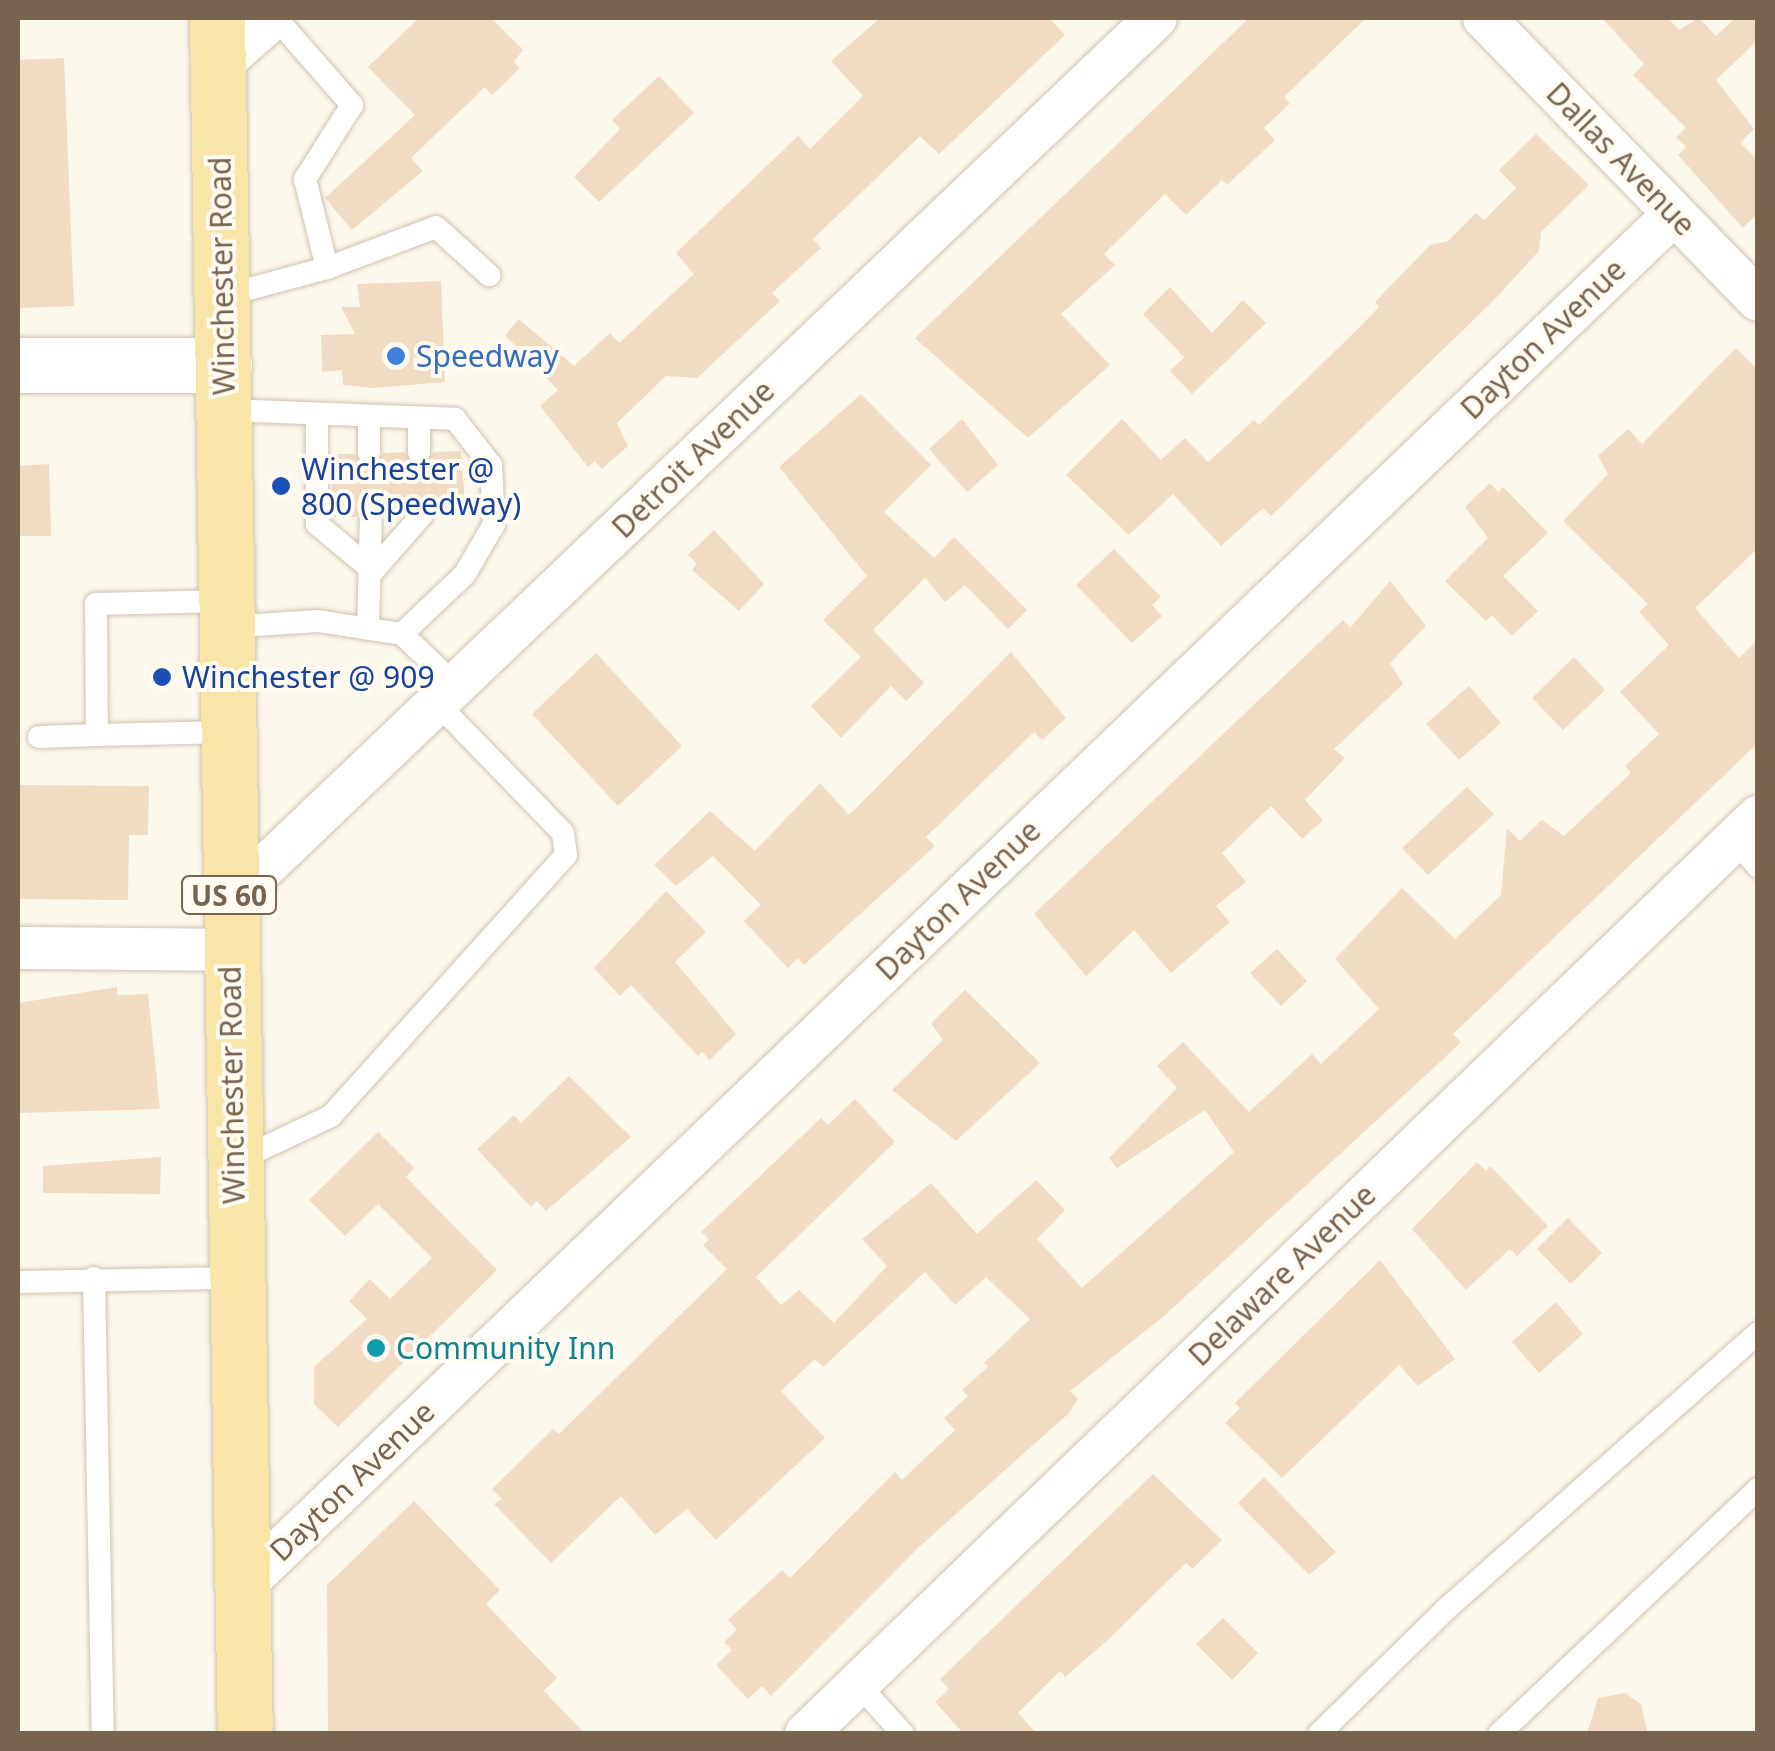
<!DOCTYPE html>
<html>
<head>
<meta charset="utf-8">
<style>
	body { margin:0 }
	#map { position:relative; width:1775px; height:1751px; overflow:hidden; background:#fcf8eb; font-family:"Noto Sans",sans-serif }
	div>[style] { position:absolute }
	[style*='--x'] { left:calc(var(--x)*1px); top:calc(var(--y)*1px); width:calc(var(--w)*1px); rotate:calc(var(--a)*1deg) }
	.building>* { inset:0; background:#f1dcc3 }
	.roads { filter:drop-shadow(0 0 2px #cfc2b0) drop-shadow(0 0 2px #cfc2b0) }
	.lane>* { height:22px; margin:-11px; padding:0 11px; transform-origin:11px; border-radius:11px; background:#fff }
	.street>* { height:42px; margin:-21px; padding:0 21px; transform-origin:21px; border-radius:21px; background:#fff }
	.secondary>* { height:55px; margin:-27.5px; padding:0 27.5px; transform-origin:27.5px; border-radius:27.5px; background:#fff }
	.primary>* { height:55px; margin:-27.5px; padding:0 27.5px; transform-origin:27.5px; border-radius:27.5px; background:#f8e5a7 }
	.dots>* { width:28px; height:28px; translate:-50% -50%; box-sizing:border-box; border:5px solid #fffbf2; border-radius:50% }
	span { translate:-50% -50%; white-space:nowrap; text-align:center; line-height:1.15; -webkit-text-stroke:8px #fffbf2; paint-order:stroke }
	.shield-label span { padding:2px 8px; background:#fffbf2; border:2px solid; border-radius:8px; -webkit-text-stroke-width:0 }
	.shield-label { font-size:28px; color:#78634e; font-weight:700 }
	.street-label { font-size:30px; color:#78634e }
	.shop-label { font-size:30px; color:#366cbe }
	.left { translate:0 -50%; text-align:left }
	.transit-label { font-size:30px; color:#164399 }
	.culture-label { font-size:30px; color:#0d838f }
	.frame { position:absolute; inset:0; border:20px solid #78634e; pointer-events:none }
</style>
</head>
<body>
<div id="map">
	<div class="building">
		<i style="clip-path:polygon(419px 18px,491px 18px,523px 50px,514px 62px,520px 68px,492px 95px,485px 87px,411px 158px,423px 171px,352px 230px,325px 198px,415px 115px,368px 67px)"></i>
		<i style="clip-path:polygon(880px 18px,1049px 18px,1065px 35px,939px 154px,920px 136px,813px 239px,821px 248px,772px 293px,780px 301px,697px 378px,666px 376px,617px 423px,628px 446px,602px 469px,595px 461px,588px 467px,540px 406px,558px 390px,505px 335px,519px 319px,574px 366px,610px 333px,619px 343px,694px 274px,676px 253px,798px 136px,810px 149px,863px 96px,831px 61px)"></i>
		<i style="clip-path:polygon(1249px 18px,1366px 18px,1284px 97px,1290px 103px,1264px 128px,1275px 140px,1227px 185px,1222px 180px,1186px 215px,1165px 194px,1104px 254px,1115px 265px,1061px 314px,1110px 365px,1028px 438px,915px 338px)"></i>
		<i style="clip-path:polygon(1602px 18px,1668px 18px,1679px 30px,1699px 18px,1716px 36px,1735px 18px,1758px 18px,1758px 40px,1716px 80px,1754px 129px,1740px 143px,1758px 160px,1758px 213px,1743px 228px,1678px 155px,1686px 147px,1676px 137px,1686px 128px,1633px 75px,1644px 64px)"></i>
		<i style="clip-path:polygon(64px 58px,74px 306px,18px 308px,18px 60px)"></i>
		<i style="clip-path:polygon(659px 76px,694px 113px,599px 202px,574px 177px,620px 129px,612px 120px)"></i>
		<i style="clip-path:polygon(1536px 134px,1589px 185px,1541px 232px,1539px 251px,1494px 300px,1271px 516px,1263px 508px,1221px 546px,1173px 494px,1129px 535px,1066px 475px,1122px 419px,1161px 460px,1185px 438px,1208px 462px,1254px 420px,1259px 425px,1363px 324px,1379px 307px,1375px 302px,1430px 245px,1448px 241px,1476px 213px,1484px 220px,1516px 188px,1499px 170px)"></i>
		<i style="clip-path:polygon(441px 281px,445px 382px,374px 388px,343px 385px,342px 370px,322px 372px,321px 335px,355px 334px,341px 307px,360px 307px,357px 284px)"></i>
		<i style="clip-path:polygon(1170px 287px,1212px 333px,1243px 300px,1266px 323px,1192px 394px,1170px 371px,1184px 357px,1143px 314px)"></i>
		<i style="clip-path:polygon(1736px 348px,1758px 370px,1758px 548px,1695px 608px,1739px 658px,1758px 640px,1758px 743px,1453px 1034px,1461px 1042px,1440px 1062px,1164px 1316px,1070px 1391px,1078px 1399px,1069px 1413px,919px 1547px,771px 1696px,762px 1686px,748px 1699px,716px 1665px,732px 1650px,724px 1642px,737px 1630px,728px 1620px,782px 1570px,790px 1578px,895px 1472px,902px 1480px,955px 1430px,944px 1418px,968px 1396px,962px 1390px,988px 1367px,984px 1363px,1030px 1319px,986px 1277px,955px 1305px,925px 1272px,823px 1367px,815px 1359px,781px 1391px,825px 1438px,716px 1540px,687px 1509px,655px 1535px,621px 1496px,551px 1563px,494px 1504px,502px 1499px,492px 1489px,553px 1429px,559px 1434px,727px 1269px,703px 1245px,709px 1239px,701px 1232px,821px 1118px,828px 1125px,855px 1099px,895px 1142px,756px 1277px,781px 1305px,799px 1290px,834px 1323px,887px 1266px,862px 1239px,931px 1183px,977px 1234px,1036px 1180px,1065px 1210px,1037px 1239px,1082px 1288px,1234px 1152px,1205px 1110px,1117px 1168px,1109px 1158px,1177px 1088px,1157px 1066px,1183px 1042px,1249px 1112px,1312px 1054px,1321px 1064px,1379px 1009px,1335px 959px,1402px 888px,1455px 939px,1501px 895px,1507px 828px,1520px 841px,1542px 820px,1564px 836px,1631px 773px,1625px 766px,1659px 734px,1620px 692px,1669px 645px,1639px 612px,1648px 604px,1563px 521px,1608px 474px,1598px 456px,1628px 429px,1642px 444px)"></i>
		<i style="clip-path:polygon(861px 394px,931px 465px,884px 512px,934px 558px,954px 537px,1027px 610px,1008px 629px,965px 585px,945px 602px,925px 578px,873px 630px,924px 683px,906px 701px,891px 686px,841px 738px,811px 706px,861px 657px,823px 620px,867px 576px,779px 467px)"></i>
		<i style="clip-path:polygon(962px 419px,998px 465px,967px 492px,929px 449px)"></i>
		<i style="clip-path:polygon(461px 451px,466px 514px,437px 515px,424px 500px,402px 515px,386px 516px,370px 501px,356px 517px,332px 517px,332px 454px,354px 454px,370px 468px,384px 453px,404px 452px,420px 467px,434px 452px)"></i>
		<i style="clip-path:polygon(49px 464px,51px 536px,18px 536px,18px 466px)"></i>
		<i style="clip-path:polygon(1490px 483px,1498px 492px,1503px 487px,1548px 533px,1503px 576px,1538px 611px,1512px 636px,1492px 615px,1486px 621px,1445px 581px,1488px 538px,1465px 507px)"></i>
		<i style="clip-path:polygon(714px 530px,764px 584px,739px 611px,692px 570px,697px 564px,688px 555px)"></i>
		<i style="clip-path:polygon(1114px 549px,1161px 597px,1152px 605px,1162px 616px,1132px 643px,1076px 585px)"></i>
		<i style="clip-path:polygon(1390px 581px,1426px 626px,1390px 663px,1403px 684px,1334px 749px,1345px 758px,1305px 800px,1323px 820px,1302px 839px,1271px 806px,1222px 853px,1246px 882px,1216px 906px,1230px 922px,1171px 973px,1134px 930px,1086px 976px,1034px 914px,1343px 620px,1350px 628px)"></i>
		<i style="clip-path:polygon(1011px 652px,1066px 718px,1042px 740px,1034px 732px,926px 837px,935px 846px,804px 965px,798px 958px,788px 968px,744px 921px,761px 905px,713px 856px,676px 886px,654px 865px,710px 811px,755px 851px,820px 783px,849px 815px)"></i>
		<i style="clip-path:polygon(596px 653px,682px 746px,618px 806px,532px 714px)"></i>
		<i style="clip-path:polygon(1574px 657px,1605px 690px,1563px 730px,1532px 698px)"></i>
		<i style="clip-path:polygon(1469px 686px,1501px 723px,1459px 760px,1426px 724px)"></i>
		<i style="clip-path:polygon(18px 785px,149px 786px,148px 835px,129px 835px,128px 900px,18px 899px)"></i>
		<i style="clip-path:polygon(1467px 787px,1494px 814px,1428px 875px,1402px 848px)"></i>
		<i style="clip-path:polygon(666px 891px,706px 932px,675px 962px,736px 1034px,710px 1060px,702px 1052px,698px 1056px,631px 985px,620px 996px,594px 968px)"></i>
		<i style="clip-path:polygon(1277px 949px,1307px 981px,1281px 1006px,1250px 973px)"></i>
		<i style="clip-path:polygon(117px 987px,117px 995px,148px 994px,160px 1109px,18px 1113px,18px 1003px)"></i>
		<i style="clip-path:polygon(965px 990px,1040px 1063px,956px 1141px,892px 1090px,943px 1040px,931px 1023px)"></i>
		<i style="clip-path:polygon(569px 1076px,631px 1137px,546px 1211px,537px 1201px,531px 1207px,477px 1149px,514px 1115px,521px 1123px)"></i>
		<i style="clip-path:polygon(378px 1132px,414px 1168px,406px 1177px,497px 1270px,338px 1427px,314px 1404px,314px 1367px,367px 1319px,349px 1301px,370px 1279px,390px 1299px,432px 1258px,378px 1204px,345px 1236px,309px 1200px)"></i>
		<i style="clip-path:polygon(161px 1157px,160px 1194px,43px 1193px,43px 1166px)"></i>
		<i style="clip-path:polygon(1477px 1162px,1486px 1171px,1490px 1166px,1548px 1226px,1517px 1256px,1510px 1249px,1466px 1290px,1412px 1229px)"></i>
		<i style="clip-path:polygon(1568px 1218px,1602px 1253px,1571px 1284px,1537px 1249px)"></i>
		<i style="clip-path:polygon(1380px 1260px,1455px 1359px,1418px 1386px,1399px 1365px,1282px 1478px,1225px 1423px,1240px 1408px,1235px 1403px)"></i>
		<i style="clip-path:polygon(1556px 1302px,1583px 1334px,1539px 1373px,1512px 1342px)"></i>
		<i style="clip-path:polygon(1153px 1474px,1222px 1540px,1192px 1569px,1186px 1563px,1110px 1638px,1065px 1677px,1060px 1671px,1018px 1713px,1037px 1734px,964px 1734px,935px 1702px,949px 1689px,940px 1679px)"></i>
		<i style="clip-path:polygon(1264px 1477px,1336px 1552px,1309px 1575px,1238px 1503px)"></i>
		<i style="clip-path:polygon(414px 1501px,500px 1590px,486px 1604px,557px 1678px,544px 1691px,585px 1734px,328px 1734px,327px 1585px)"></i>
		<i style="clip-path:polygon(1223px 1618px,1258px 1653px,1232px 1680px,1196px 1644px)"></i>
		<i style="clip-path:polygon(1625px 1693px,1641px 1704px,1648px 1734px,1587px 1734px,1598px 1698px)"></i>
	</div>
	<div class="roads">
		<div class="lane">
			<i style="--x:276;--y:18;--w:116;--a:48.9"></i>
			<i style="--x:352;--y:105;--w:88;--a:122.4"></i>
			<i style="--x:305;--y:179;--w:92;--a:76.1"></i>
			<i style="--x:223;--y:296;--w:108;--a:-15.1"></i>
			<i style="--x:327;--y:268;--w:116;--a:-20.6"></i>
			<i style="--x:436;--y:227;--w:72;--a:42.2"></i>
			<i style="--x:224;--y:410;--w:231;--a:2.2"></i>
			<i style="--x:455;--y:419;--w:58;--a:52"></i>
			<i style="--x:491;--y:465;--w:59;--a:87.1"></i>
			<i style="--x:494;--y:524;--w:58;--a:120.1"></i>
			<i style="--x:465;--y:574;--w:87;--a:136.4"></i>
			<i style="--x:317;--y:416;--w:108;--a:90"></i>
			<i style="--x:317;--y:524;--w:73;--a:40"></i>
			<i style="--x:373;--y:571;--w:74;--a:-48.8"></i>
			<i style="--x:419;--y:418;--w:34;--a:90"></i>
			<i style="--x:369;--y:419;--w:34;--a:90"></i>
			<i style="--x:225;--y:601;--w:129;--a:178.7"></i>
			<i style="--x:96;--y:604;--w:131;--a:89.6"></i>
			<i style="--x:97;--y:735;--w:129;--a:-1.3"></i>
			<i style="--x:226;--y:627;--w:92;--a:-3.7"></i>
			<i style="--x:318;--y:621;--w:85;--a:8.8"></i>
			<i style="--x:402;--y:634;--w:74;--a:43.9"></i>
			<i style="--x:368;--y:629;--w:113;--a:-88.5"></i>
			<i style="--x:39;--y:737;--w:58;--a:-2"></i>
			<i style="--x:1734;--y:839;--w:37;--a:49"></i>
			<i style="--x:236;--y:1161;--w:105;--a:-25.3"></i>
			<i style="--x:331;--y:1116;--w:351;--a:-48"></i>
			<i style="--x:566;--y:855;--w:22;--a:-98"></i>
			<i style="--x:563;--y:833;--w:181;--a:-134.1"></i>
			<i style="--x:94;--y:1278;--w:456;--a:88.9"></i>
			<i style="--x:18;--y:1282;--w:217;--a:-1.1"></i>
			<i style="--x:858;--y:1684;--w:67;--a:48"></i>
			<i style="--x:1319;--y:1734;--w:177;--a:-44.5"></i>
			<i style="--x:1445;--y:1610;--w:418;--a:-41.5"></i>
			<i style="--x:1499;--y:1734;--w:357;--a:-43.4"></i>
		</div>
		<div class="street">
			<i style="--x:1484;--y:18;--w:393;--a:45.8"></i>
			<i style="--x:229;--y:901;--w:1280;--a:-43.61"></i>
			<i style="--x:18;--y:948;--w:211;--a:0.5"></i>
			<i style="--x:243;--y:1586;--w:1982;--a:-43.79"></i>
			<i style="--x:806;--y:1734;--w:1322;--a:-43.93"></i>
		</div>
		<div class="secondary">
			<i style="--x:218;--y:57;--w:59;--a:-41.6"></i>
			<i style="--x:18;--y:365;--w:206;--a:0"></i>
		</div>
		<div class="primary">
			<i style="--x:217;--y:18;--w:1716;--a:89.07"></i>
		</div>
	</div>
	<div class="dots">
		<i style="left:396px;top:356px;background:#3f7fe0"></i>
		<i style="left:281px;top:486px;background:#1a4fb4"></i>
		<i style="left:162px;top:677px;background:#1a4fb4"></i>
		<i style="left:376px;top:1348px;background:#0f9aa8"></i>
	</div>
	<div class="shield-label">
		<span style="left:229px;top:895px">US 60</span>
	</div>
	<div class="street-label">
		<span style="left:1621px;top:159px;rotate:46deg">Dallas Avenue</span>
		<span style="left:222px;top:276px;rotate:-91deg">Winchester Road</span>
		<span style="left:1543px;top:339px;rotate:-44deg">Dayton Avenue</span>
		<span style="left:693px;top:459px;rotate:-44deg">Detroit Avenue</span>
		<span style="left:958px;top:900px;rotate:-44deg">Dayton Avenue</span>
		<span style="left:232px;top:1085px;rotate:-91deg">Winchester Road</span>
		<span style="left:1282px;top:1275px;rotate:-44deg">Delaware Avenue</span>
		<span style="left:352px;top:1481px;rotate:-44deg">Dayton Avenue</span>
	</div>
	<div class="shop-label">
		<span class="left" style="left:416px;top:356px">Speedway</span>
	</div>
	<div class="transit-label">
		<span class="left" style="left:301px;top:486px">Winchester @<br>800 (Speedway)</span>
		<span class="left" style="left:182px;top:677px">Winchester @ 909</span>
	</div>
	<div class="culture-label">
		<span class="left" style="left:396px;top:1348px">Community Inn</span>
	</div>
	<div class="frame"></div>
</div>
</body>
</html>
